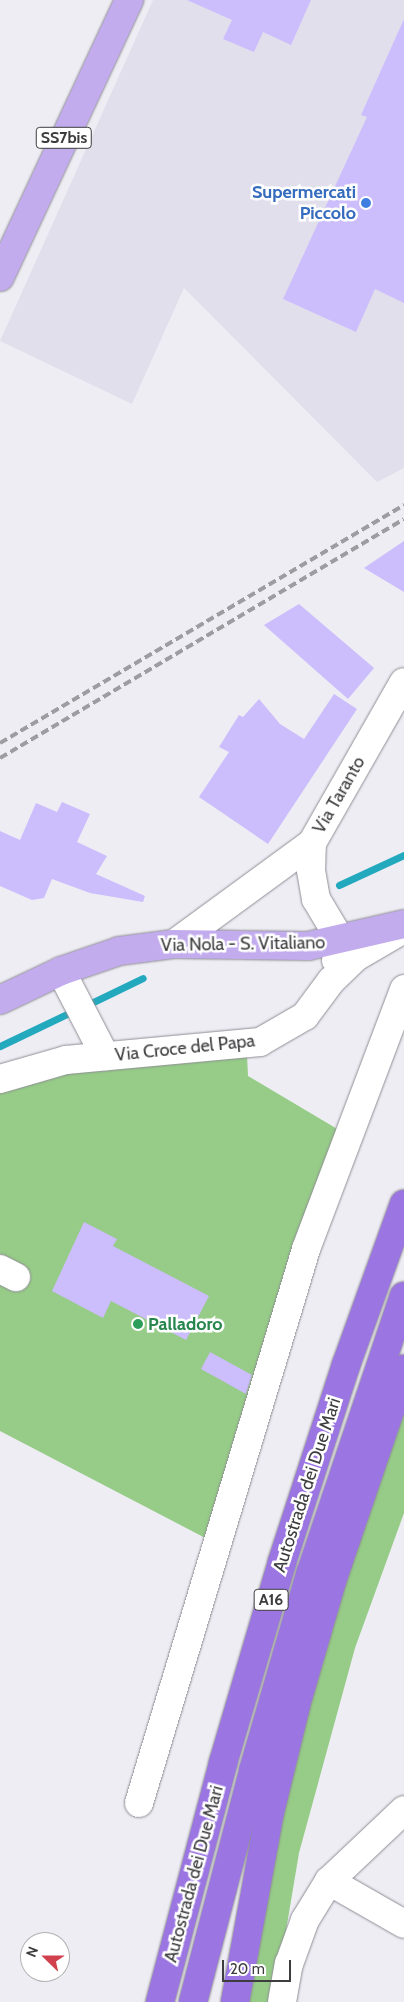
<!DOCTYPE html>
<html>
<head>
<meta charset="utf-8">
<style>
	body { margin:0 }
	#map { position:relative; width:404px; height:2002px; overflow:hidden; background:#eeedf4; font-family:Cabin,sans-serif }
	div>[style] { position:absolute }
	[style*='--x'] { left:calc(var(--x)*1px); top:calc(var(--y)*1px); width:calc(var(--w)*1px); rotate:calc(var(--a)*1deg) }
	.built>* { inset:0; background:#e2dfed }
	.green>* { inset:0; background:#96cc87 }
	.stream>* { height:7px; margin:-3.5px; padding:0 3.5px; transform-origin:3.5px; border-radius:3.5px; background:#23a9be }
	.building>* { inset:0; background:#ccbdfc }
	.roads { filter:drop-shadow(0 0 1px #8f8e95) drop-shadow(0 0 1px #8f8e95) }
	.minor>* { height:28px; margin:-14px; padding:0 14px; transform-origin:14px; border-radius:14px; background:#fff }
	.major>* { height:28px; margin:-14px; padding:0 14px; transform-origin:14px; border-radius:14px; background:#c3acee }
	.highway>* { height:28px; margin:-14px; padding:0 14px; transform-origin:14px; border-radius:14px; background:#9b75e2 }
	.rail>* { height:4px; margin-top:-2px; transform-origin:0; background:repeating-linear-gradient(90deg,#9d9ca1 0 8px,transparent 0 12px) }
	.dots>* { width:14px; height:14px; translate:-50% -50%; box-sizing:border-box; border:2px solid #fff; border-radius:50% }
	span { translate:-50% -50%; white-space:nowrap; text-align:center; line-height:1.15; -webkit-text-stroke:5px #fff; paint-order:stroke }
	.shield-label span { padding:1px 4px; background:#fff; border:1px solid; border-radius:4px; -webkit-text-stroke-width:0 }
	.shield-label { font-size:16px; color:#3d3d3f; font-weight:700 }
	.shop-label { font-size:18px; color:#366cbe; font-weight:700 }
	.right { translate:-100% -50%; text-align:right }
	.street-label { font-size:18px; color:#3d3d3f }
	.leisure-label { font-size:18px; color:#27864d; font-weight:700 }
	.left { translate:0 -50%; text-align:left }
	.north { position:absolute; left:20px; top:1932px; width:50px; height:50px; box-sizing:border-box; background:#fff; border:1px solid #b1b1b2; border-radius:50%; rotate:292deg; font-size:14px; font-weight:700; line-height:20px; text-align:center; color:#3d3d3f }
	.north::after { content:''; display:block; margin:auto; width:18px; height:22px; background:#d1414d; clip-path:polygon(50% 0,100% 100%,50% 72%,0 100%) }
	.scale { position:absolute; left:222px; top:1960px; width:69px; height:22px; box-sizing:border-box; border:2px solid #3d3d3f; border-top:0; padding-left:6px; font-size:15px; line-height:18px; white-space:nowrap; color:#3d3d3f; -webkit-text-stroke:4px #fff; paint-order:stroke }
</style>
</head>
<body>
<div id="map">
	<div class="built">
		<i style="clip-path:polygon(153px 0,404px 0,404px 468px,377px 482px,184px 288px,132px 404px,0 341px)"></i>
	</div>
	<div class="green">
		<i style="clip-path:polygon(247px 1055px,248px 1076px,344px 1133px,213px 1542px,0 1431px,0 1089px,89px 1068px)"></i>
		<i style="clip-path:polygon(404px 1408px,404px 1513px,355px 1648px,299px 1853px,274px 2002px,247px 2002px,276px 1836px,301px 1729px,349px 1570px)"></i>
	</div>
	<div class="stream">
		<i style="--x:339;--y:885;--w:72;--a:-24.8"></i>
		<i style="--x:85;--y:1006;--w:64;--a:-25.8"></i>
		<i style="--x:0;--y:1046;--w:83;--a:-25.6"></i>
	</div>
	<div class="building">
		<i style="clip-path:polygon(187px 0,311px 0,291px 45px,263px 32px,254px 52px,223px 39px,232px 20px)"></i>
		<i style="clip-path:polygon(404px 19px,404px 303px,375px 289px,356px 332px,283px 299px,367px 117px,361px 115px)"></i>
		<i style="clip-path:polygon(404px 541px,404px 592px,364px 568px)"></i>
		<i style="clip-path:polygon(299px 604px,374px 668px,348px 699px,264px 625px)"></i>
		<i style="clip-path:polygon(334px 694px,357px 709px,268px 844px,199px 797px,229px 752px,219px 747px,239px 715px,243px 717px,259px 699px,280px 724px,304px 739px)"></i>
		<i style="clip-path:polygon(62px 802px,90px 814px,77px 842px,107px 856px,96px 874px,145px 896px,143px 902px,90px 893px,52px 879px,44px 898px,32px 900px,0 886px,0 831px,20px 840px,36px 803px,57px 812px)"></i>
		<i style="clip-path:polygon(84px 1222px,117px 1239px,113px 1246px,209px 1296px,186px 1340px,111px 1301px,103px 1318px,52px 1291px)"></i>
		<i style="clip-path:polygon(210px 1352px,252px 1375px,246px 1394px,201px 1369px)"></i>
	</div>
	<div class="roads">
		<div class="minor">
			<i style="--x:174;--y:944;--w:171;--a:-36.2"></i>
			<i style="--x:336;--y:960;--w:20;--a:-75"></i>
			<i style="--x:341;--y:941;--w:49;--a:-120.8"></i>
			<i style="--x:316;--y:899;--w:29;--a:-100"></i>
			<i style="--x:311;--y:870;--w:27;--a:-88"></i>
			<i style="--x:312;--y:843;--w:185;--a:-60.3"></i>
			<i style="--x:61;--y:971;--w:96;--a:62.6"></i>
			<i style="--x:0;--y:1079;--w:69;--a:-16.1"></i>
			<i style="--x:66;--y:1060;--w:195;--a:-5.3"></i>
			<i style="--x:260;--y:1042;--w:52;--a:-30"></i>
			<i style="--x:305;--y:1016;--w:44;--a:-53.4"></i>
			<i style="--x:331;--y:981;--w:35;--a:-44"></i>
			<i style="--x:356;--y:957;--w:56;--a:-30.3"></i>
			<i style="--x:0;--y:1269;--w:18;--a:27"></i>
			<i style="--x:139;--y:1803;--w:579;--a:-73.22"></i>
			<i style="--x:306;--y:1249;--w:278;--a:-69.3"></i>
			<i style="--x:329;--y:1881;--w:86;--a:29.8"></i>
			<i style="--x:282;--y:2002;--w:39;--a:-80"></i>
			<i style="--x:289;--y:1964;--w:47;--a:-70"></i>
			<i style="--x:305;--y:1920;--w:46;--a:-58.4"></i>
			<i style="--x:329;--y:1881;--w:103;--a:-43.4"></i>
		</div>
		<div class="major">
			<i style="--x:0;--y:277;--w:306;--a:-65"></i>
			<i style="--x:0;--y:1000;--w:68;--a:-25.4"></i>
			<i style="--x:61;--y:971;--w:61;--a:-19"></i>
			<i style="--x:119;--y:951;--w:55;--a:-7.3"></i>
			<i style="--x:174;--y:944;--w:134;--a:0.9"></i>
			<i style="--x:308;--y:946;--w:98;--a:-12.9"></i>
		</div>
		<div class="highway">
			<i style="--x:160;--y:2002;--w:247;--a:-75.2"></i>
			<i style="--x:223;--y:1763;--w:209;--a:-73.6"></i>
			<i style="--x:282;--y:1562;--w:207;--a:-72"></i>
			<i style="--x:346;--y:1365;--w:171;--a:-70.2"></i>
			<i style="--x:193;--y:2002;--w:239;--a:-75.4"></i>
			<i style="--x:253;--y:1771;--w:207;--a:-73.8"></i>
			<i style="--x:311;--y:1572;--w:291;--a:-71.4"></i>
			<i style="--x:235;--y:2002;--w:193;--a:-79.6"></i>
			<i style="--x:270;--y:1812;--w:110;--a:-76.3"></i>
			<i style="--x:296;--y:1705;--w:129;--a:-73.8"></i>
			<i style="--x:332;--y:1581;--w:224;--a:-71.2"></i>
		</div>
	</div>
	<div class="rail">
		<i style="--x:0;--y:743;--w:469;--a:-30.5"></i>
		<i style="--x:0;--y:758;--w:469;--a:-30.6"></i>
	</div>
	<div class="dots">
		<i style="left:366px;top:203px;background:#3f7fe0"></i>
		<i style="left:138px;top:1324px;background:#2e9e5b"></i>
	</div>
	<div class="shield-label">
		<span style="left:64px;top:138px">SS7bis</span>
		<span style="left:271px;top:1600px">A16</span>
	</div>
	<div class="shop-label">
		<span class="right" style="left:356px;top:203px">Supermercati<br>Piccolo</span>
	</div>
	<div class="street-label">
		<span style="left:339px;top:795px;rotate:-60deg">Via Taranto</span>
		<span style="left:243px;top:944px;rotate:-1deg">Via Nola - S. Vitaliano</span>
		<span style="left:185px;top:1048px;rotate:-6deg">Via Croce del Papa</span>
		<span style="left:307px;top:1485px;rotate:-72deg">Autostrada dei Due Mari</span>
		<span style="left:194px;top:1874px;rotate:-75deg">Autostrada dei Due Mari</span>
	</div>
	<div class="leisure-label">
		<span class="left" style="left:148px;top:1324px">Palladoro</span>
	</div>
	<div class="north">N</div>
	<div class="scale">20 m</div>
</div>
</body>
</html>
